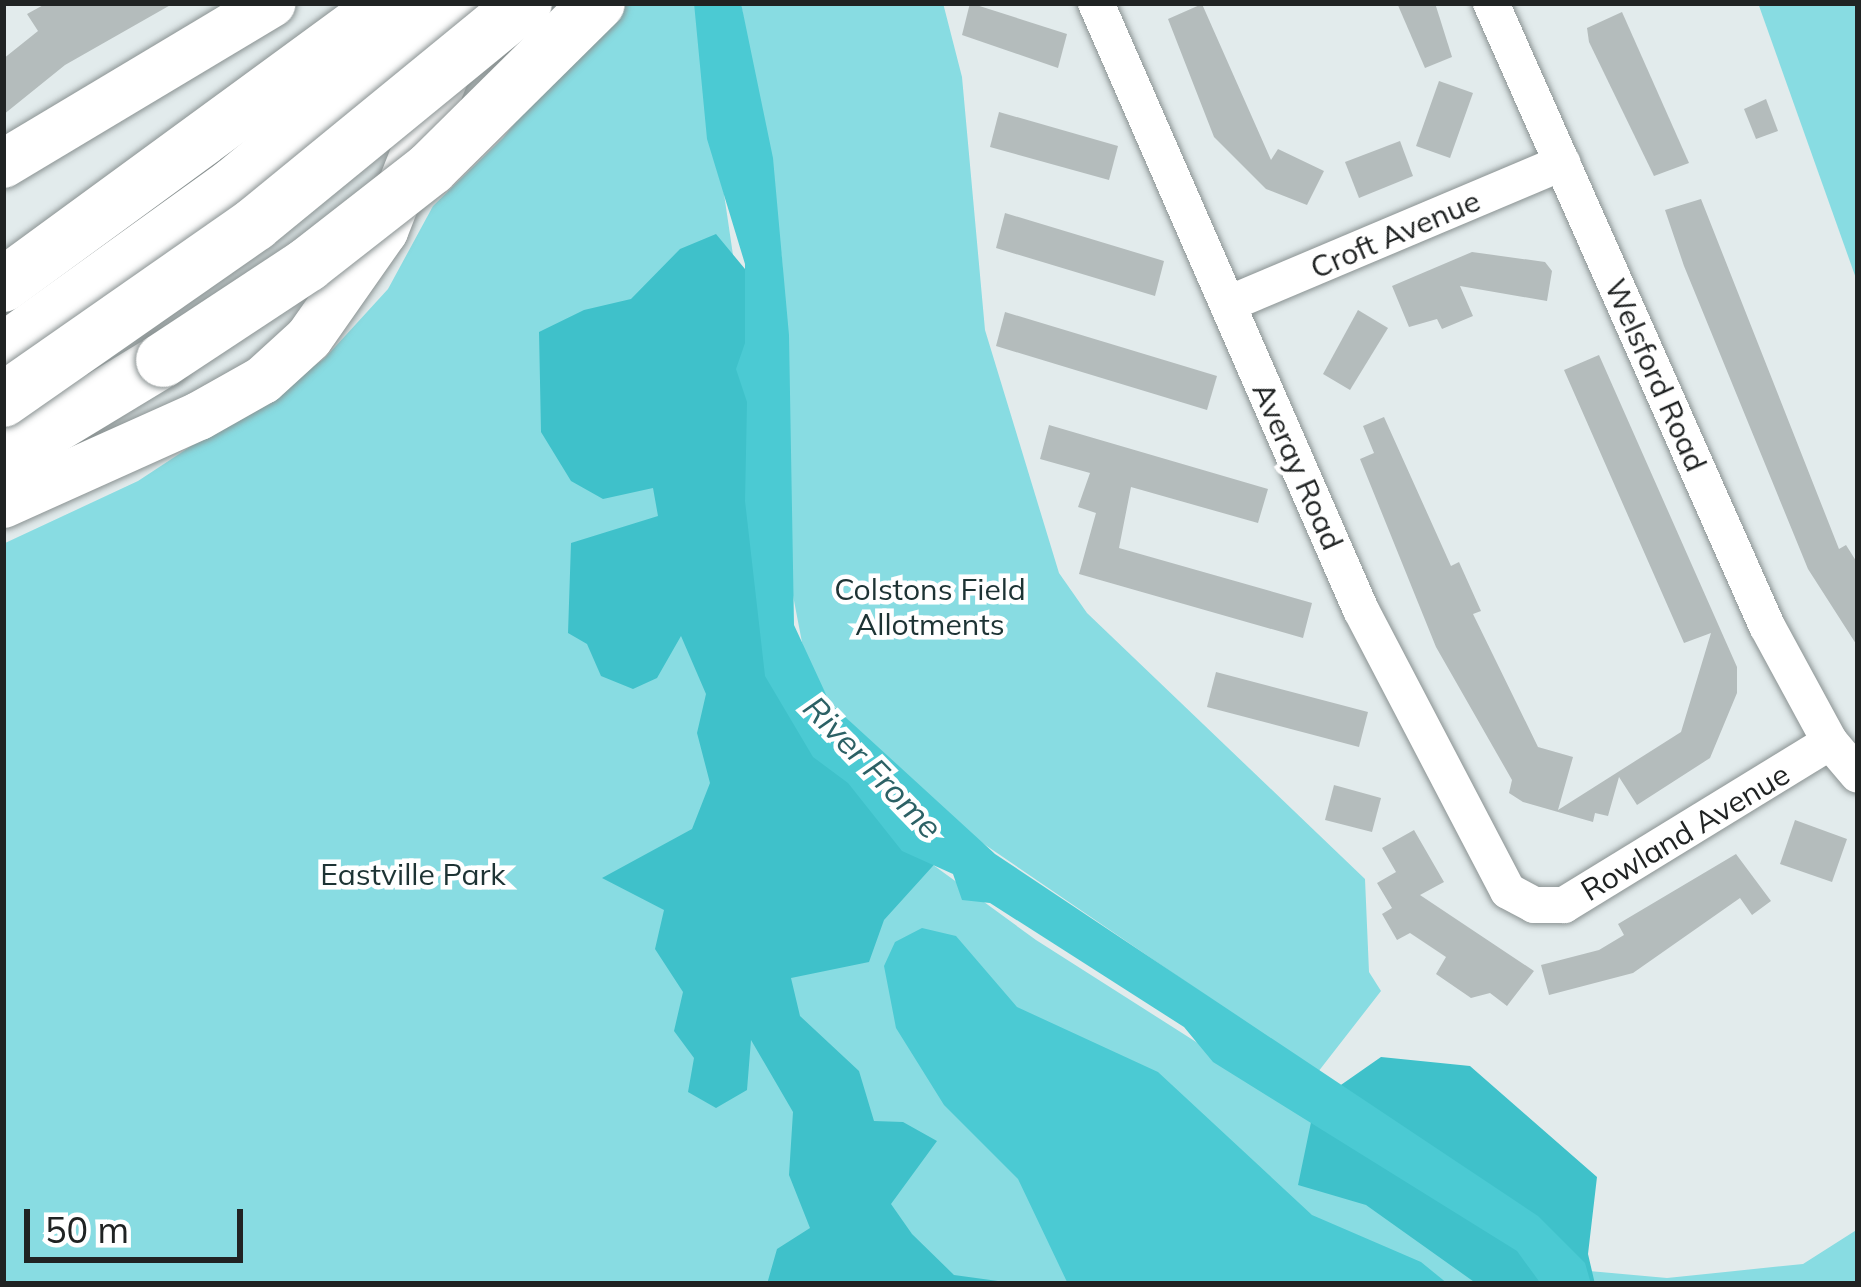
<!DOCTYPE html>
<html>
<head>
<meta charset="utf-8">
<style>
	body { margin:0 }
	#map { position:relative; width:1861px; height:1287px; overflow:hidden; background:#e2ebec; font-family:Mulish,sans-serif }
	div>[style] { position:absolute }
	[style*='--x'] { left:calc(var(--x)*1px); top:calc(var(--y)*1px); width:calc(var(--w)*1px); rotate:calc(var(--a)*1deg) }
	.green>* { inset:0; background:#88dce2 }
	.forest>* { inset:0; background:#3fc1ca }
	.water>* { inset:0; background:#4bcad3 }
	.building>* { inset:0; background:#b4bcbc }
	.roads { filter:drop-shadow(0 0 3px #8a9292) drop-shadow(0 0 3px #8a9292) }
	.minor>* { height:36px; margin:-18px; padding:0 18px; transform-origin:18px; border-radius:18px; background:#fff }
	.major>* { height:48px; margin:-24px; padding:0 24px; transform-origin:24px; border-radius:24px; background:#fff }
	.highway>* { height:54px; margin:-27px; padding:0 27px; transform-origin:27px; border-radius:27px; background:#fff }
	.bridges { filter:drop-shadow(0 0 3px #8a9292) drop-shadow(0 0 3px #8a9292) }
	.highway-bridge>* { height:54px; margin:-27px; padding:0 27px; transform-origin:27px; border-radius:27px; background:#fff }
	span { translate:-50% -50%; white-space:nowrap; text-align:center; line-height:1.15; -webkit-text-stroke:9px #fff; paint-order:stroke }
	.street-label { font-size:30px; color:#202323 }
	.park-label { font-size:30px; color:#1d3334 }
	.water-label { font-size:33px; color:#2c6165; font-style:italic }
	.frame { position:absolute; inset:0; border:6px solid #202323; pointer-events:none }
	.scale { position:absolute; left:24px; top:1209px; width:219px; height:54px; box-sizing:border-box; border:6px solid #202323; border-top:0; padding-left:15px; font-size:36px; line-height:42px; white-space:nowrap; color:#202323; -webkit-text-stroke:9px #fff; paint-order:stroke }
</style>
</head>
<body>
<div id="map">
	<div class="green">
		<i style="clip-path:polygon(613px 3px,696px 3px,738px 289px,758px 620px,914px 851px,1036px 940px,1383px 1161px,1535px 1284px,3px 1284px,3px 544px,138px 481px,324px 359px,388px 289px,433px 206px,503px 138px)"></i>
		<i style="clip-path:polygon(741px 3px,943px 3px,962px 77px,985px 330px,1059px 573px,1087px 613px,1365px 879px,1369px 972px,1381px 991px,1318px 1072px,953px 823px,831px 703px,805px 658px,791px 585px,782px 259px)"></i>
		<i style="clip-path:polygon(1758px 3px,1858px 3px,1858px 284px)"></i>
		<i style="clip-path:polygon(1858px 1229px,1858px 1284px,1576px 1284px,1578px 1270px,1667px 1278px,1803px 1264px)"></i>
	</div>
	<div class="forest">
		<i style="clip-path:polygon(716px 234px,745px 269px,774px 625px,941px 857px,884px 920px,869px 962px,791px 978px,800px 1016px,859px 1071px,874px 1121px,903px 1122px,937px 1141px,891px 1204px,912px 1234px,954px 1275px,1019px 1284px,767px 1284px,777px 1249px,810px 1228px,789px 1175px,793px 1112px,751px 1040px,747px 1090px,716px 1108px,688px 1092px,694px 1058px,674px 1031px,683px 992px,655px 949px,664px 910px,602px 878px,692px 829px,710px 783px,697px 733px,706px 694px,681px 636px,657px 678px,633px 689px,601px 676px,587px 644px,568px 633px,571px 543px,658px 516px,653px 488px,603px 499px,571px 481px,541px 432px,539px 332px,584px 310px,631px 299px,680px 249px)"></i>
		<i style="clip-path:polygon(1381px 1057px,1470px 1066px,1597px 1177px,1588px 1254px,1595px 1284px,1477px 1284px,1366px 1205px,1298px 1185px,1315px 1103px)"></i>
	</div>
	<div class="water">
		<i style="clip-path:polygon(694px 3px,741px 3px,773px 158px,789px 335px,794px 625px,830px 703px,995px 854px,1538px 1216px,1585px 1263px,1591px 1284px,1541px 1284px,1517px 1251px,1213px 1062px,1184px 1027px,990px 903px,962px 900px,953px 874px,902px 851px,848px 783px,813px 757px,765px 676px,745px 501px,747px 402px,736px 369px,745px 343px,745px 264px,707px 139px)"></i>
		<i style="clip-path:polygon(922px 928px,956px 936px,1017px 1007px,1158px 1072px,1312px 1215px,1421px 1262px,1448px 1284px,1068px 1284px,1018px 1179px,944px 1105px,896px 1028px,884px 966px,895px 942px)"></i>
	</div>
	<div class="building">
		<i style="clip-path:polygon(47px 3px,174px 3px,65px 65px,3px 115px,3px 59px,38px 31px,27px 14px)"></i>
		<i style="clip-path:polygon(970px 3px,1067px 34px,1058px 68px,962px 35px)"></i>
		<i style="clip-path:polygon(1397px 3px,1435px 3px,1452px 57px,1425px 68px)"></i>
		<i style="clip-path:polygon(1202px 4px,1271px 160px,1278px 149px,1324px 171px,1307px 205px,1266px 189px,1214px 137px,1168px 19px)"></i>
		<i style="clip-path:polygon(1622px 12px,1689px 163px,1654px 176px,1589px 42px,1587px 28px)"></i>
		<i style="clip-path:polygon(1439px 81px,1473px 93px,1450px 158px,1416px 146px)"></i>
		<i style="clip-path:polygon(1766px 99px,1778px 131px,1756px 139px,1744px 109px)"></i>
		<i style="clip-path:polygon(999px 112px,1118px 146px,1109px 180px,990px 147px)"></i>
		<i style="clip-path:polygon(1400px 141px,1413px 176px,1359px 198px,1345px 162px)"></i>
		<i style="clip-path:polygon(1701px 199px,1839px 549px,1846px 545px,1858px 564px,1858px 647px,1808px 569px,1684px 266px,1665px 210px)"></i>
		<i style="clip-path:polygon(1005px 213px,1164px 261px,1155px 296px,996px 248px)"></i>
		<i style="clip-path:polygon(1472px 252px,1545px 262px,1552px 271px,1547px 301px,1460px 286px,1473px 316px,1442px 329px,1437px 319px,1409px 327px,1392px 286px)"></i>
		<i style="clip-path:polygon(1358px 310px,1388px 328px,1350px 390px,1323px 374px)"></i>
		<i style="clip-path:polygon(1005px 312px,1217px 376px,1207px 410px,996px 346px)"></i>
		<i style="clip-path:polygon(1599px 355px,1737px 667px,1737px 693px,1710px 758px,1637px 805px,1619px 777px,1608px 816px,1595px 813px,1593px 822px,1523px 802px,1509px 793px,1512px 780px,1436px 647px,1360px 459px,1374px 453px,1363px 426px,1384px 417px,1451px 566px,1459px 562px,1481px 611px,1473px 614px,1538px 747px,1573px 757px,1558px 810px,1681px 732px,1711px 633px,1684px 643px,1564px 370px)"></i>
		<i style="clip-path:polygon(1049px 425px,1268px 489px,1258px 523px,1131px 487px,1119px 548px,1312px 603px,1303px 638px,1079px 574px,1096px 513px,1078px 507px,1090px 473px,1040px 459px)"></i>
		<i style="clip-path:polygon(1216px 672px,1368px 712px,1359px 747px,1207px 707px)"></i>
		<i style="clip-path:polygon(1334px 785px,1381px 798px,1372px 832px,1325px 820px)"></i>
		<i style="clip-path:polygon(1795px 820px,1847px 839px,1832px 882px,1780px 864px)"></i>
		<i style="clip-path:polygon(1414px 830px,1444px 882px,1420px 895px,1534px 971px,1507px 1006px,1490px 993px,1471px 998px,1436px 974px,1446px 957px,1410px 933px,1397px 940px,1382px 914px,1392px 908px,1377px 883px,1396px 872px,1382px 848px)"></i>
		<i style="clip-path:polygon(1736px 854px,1771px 901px,1752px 915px,1740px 898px,1633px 973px,1549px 995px,1541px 965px,1599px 950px,1624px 935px,1618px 924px)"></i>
	</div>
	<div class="roads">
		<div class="minor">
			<i style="--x:1096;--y:3;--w:662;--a:66.42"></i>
			<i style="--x:1361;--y:610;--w:317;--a:62.4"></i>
			<i style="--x:1508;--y:891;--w:30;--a:28"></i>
			<i style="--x:1534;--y:905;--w:30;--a:0"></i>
			<i style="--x:1564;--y:905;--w:312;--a:-31.5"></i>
			<i style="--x:1491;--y:3;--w:681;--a:66.11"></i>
			<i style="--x:1767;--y:626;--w:132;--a:61.5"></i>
			<i style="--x:1830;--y:742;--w:43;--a:49.7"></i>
			<i style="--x:1228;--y:304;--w:363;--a:-22.9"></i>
		</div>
		<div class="major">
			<i style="--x:3;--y:164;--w:313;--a:-30.9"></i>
			<i style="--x:3;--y:504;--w:215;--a:-24.2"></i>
			<i style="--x:199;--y:416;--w:73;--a:-29.4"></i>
			<i style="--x:263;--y:380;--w:62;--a:-42.4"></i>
			<i style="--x:309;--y:338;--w:131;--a:-55"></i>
			<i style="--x:384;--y:231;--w:192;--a:-68.6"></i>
		</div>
		<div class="highway">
			<i style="--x:3;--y:285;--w:477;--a:-36.2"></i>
			<i style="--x:3;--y:351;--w:282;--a:-35.8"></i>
			<i style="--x:232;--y:186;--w:288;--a:-39.4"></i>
			<i style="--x:3;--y:457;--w:187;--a:-31.2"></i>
		</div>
	</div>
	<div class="bridges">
		<div class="highway-bridge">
			<i style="--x:163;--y:360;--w:173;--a:-33.4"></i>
			<i style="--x:307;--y:265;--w:157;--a:-38"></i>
			<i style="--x:431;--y:168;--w:235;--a:-44.7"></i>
			<i style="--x:3;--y:400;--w:307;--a:-34.9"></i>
			<i style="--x:255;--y:224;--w:349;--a:-39.3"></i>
		</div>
	</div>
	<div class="street-label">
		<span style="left:1395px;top:234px;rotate:-23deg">Croft Avenue</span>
		<span style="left:1656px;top:375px;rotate:66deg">Welsford Road</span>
		<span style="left:1298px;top:466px;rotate:66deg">Averay Road</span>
		<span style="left:1685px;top:832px;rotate:-31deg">Rowland Avenue</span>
	</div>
	<div class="park-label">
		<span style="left:930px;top:606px">Colstons Field<br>Allotments</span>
		<span style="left:413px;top:874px">Eastville Park</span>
	</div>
	<div class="water-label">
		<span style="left:873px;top:767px;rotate:46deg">River Frome</span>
	</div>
	<div class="frame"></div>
	<div class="scale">50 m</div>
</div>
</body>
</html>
